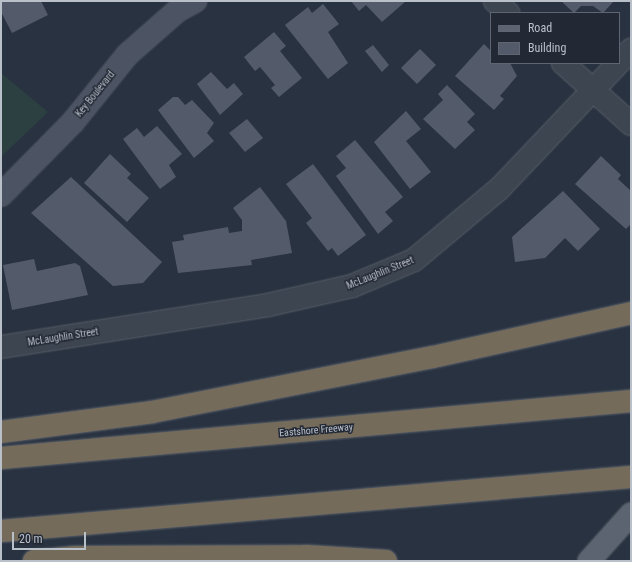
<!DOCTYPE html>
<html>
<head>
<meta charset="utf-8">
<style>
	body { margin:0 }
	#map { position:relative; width:632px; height:562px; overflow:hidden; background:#293240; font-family:"Roboto Condensed",sans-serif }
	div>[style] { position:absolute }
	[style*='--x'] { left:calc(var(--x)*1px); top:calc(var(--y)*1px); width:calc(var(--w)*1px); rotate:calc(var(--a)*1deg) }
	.green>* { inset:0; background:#2c4042 }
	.building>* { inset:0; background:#535b6a }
	.roads { filter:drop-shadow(0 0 1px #585f6a) drop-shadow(0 0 1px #585f6a) }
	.street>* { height:22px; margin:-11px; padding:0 11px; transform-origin:11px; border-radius:11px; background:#3d4550 }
	.secondary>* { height:22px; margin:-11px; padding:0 11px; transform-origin:11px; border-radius:11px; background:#4c5463 }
	.primary>* { height:22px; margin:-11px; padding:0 11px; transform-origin:11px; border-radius:11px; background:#5b6470 }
	.highway>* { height:22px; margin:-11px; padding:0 11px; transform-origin:11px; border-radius:11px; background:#756b5b }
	span { translate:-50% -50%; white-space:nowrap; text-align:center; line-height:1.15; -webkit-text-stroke:3px #222935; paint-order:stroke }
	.street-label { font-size:10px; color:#bac0ca }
	.frame { position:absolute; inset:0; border:2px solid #bac0ca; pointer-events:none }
	.legend { position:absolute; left:490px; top:12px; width:130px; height:52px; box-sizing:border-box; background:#222935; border:1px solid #5f6571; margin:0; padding:5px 7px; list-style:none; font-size:12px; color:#bac0ca }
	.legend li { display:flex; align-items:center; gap:8px; height:20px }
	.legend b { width:20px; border:1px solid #5f6571 }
	.scale { position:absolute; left:12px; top:532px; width:74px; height:18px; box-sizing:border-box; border:2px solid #bac0ca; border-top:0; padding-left:5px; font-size:12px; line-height:14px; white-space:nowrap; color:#bac0ca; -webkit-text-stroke:3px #222935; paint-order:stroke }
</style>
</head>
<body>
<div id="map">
	<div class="green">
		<i style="clip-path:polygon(1px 73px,48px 112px,1px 157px)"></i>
	</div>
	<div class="building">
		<i style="clip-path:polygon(1px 1px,41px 1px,48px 15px,12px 33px,1px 12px)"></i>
		<i style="clip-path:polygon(351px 1px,406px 1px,382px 22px,366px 5px,359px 11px)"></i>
		<i style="clip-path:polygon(561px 1px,614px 1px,603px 13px,593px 6px,581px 6px,574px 13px)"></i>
		<i style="clip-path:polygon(323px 4px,339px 24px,328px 32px,348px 63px,328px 79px,285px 25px,308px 7px,312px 13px)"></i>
		<i style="clip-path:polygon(274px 32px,286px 46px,280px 51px,302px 78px,279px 97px,271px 88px,275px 85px,260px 67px,255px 71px,244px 57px)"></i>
		<i style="clip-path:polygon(484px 44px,491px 51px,491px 63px,510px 63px,517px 76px,500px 96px,504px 99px,494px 110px,455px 76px)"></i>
		<i style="clip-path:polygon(373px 45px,389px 65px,382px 72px,365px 51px)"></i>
		<i style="clip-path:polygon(420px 49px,436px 65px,417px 84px,401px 68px)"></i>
		<i style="clip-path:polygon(211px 72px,227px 89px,234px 83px,243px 94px,220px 115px,197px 84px)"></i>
		<i style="clip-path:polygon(447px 85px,475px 114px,467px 122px,475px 130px,455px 149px,423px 119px,443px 100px,438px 94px)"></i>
		<i style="clip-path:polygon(173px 97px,178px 97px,185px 105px,192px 100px,214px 123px,207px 133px,214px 141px,194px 158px,158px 110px)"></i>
		<i style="clip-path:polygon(406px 111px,421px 129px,406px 141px,431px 172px,410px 189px,374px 142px)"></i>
		<i style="clip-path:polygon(247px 119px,263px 138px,245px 152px,229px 133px)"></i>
		<i style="clip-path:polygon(157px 126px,182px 154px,169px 165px,176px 177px,160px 189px,123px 139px,137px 128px,144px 137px)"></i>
		<i style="clip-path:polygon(355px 140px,403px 197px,385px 212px,393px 221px,378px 234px,336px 176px,346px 168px,336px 156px)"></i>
		<i style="clip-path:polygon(110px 154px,131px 174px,127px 178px,149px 198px,127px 222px,84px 183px)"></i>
		<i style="clip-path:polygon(601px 156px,621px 175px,618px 179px,631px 191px,631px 224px,626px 229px,575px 184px)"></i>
		<i style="clip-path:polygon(313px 164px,366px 235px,338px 256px,332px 248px,328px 251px,306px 223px,312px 218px,286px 184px)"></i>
		<i style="clip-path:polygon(71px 177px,162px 262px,143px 283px,113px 286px,31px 213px)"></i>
		<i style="clip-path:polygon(260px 187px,286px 221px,292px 253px,251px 260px,252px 265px,178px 273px,172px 242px,184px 240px,183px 235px,228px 227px,229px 233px,242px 231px,242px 220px,233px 208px)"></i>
		<i style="clip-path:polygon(563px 191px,600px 229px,578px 251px,565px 238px,545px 258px,515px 262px,512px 237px)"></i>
		<i style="clip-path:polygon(34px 259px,37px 271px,75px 263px,80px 266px,88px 295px,12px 310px,3px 265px)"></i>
	</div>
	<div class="roads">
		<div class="street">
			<i style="--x:495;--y:1;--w:18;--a:43"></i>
			<i style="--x:563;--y:63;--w:91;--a:41.9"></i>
			<i style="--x:1;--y:347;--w:270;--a:-8.9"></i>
			<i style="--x:268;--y:305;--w:86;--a:-12.7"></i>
			<i style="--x:352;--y:286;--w:67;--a:-22.8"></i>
			<i style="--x:414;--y:260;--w:111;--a:-39.9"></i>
			<i style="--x:499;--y:189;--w:192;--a:-46.5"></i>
		</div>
		<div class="secondary">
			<i style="--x:1;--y:195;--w:103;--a:-45.4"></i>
			<i style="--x:73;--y:122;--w:86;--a:-51.1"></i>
			<i style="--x:127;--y:55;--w:67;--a:-41.3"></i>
			<i style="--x:177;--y:11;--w:21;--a:-29"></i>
		</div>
		<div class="primary">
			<i style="--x:589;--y:561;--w:63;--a:-48.2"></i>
		</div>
		<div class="highway">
			<i style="--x:1;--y:432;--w:152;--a:-7.5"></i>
			<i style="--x:152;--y:412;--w:286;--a:-11.1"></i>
			<i style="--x:433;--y:357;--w:203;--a:-12.5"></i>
			<i style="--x:1;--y:458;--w:633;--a:-5.17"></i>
			<i style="--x:1;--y:531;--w:632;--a:-4.9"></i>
			<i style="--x:34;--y:561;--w:42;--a:-5.4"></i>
			<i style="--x:76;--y:557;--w:230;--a:-0.2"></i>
			<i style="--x:306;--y:556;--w:80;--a:3.6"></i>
		</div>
	</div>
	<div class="street-label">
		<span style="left:95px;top:94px;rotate:-51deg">Key Boulevard</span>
		<span style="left:380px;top:273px;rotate:-22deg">McLaughlin Street</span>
		<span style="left:63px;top:337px;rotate:-9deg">McLaughlin Street</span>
		<span style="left:316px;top:430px;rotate:-5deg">Eastshore Freeway</span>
	</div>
	<div class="frame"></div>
	<ul class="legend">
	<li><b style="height:5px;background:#5b6470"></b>Road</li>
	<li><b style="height:11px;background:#535b6a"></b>Building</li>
	</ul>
	<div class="scale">20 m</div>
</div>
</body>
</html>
